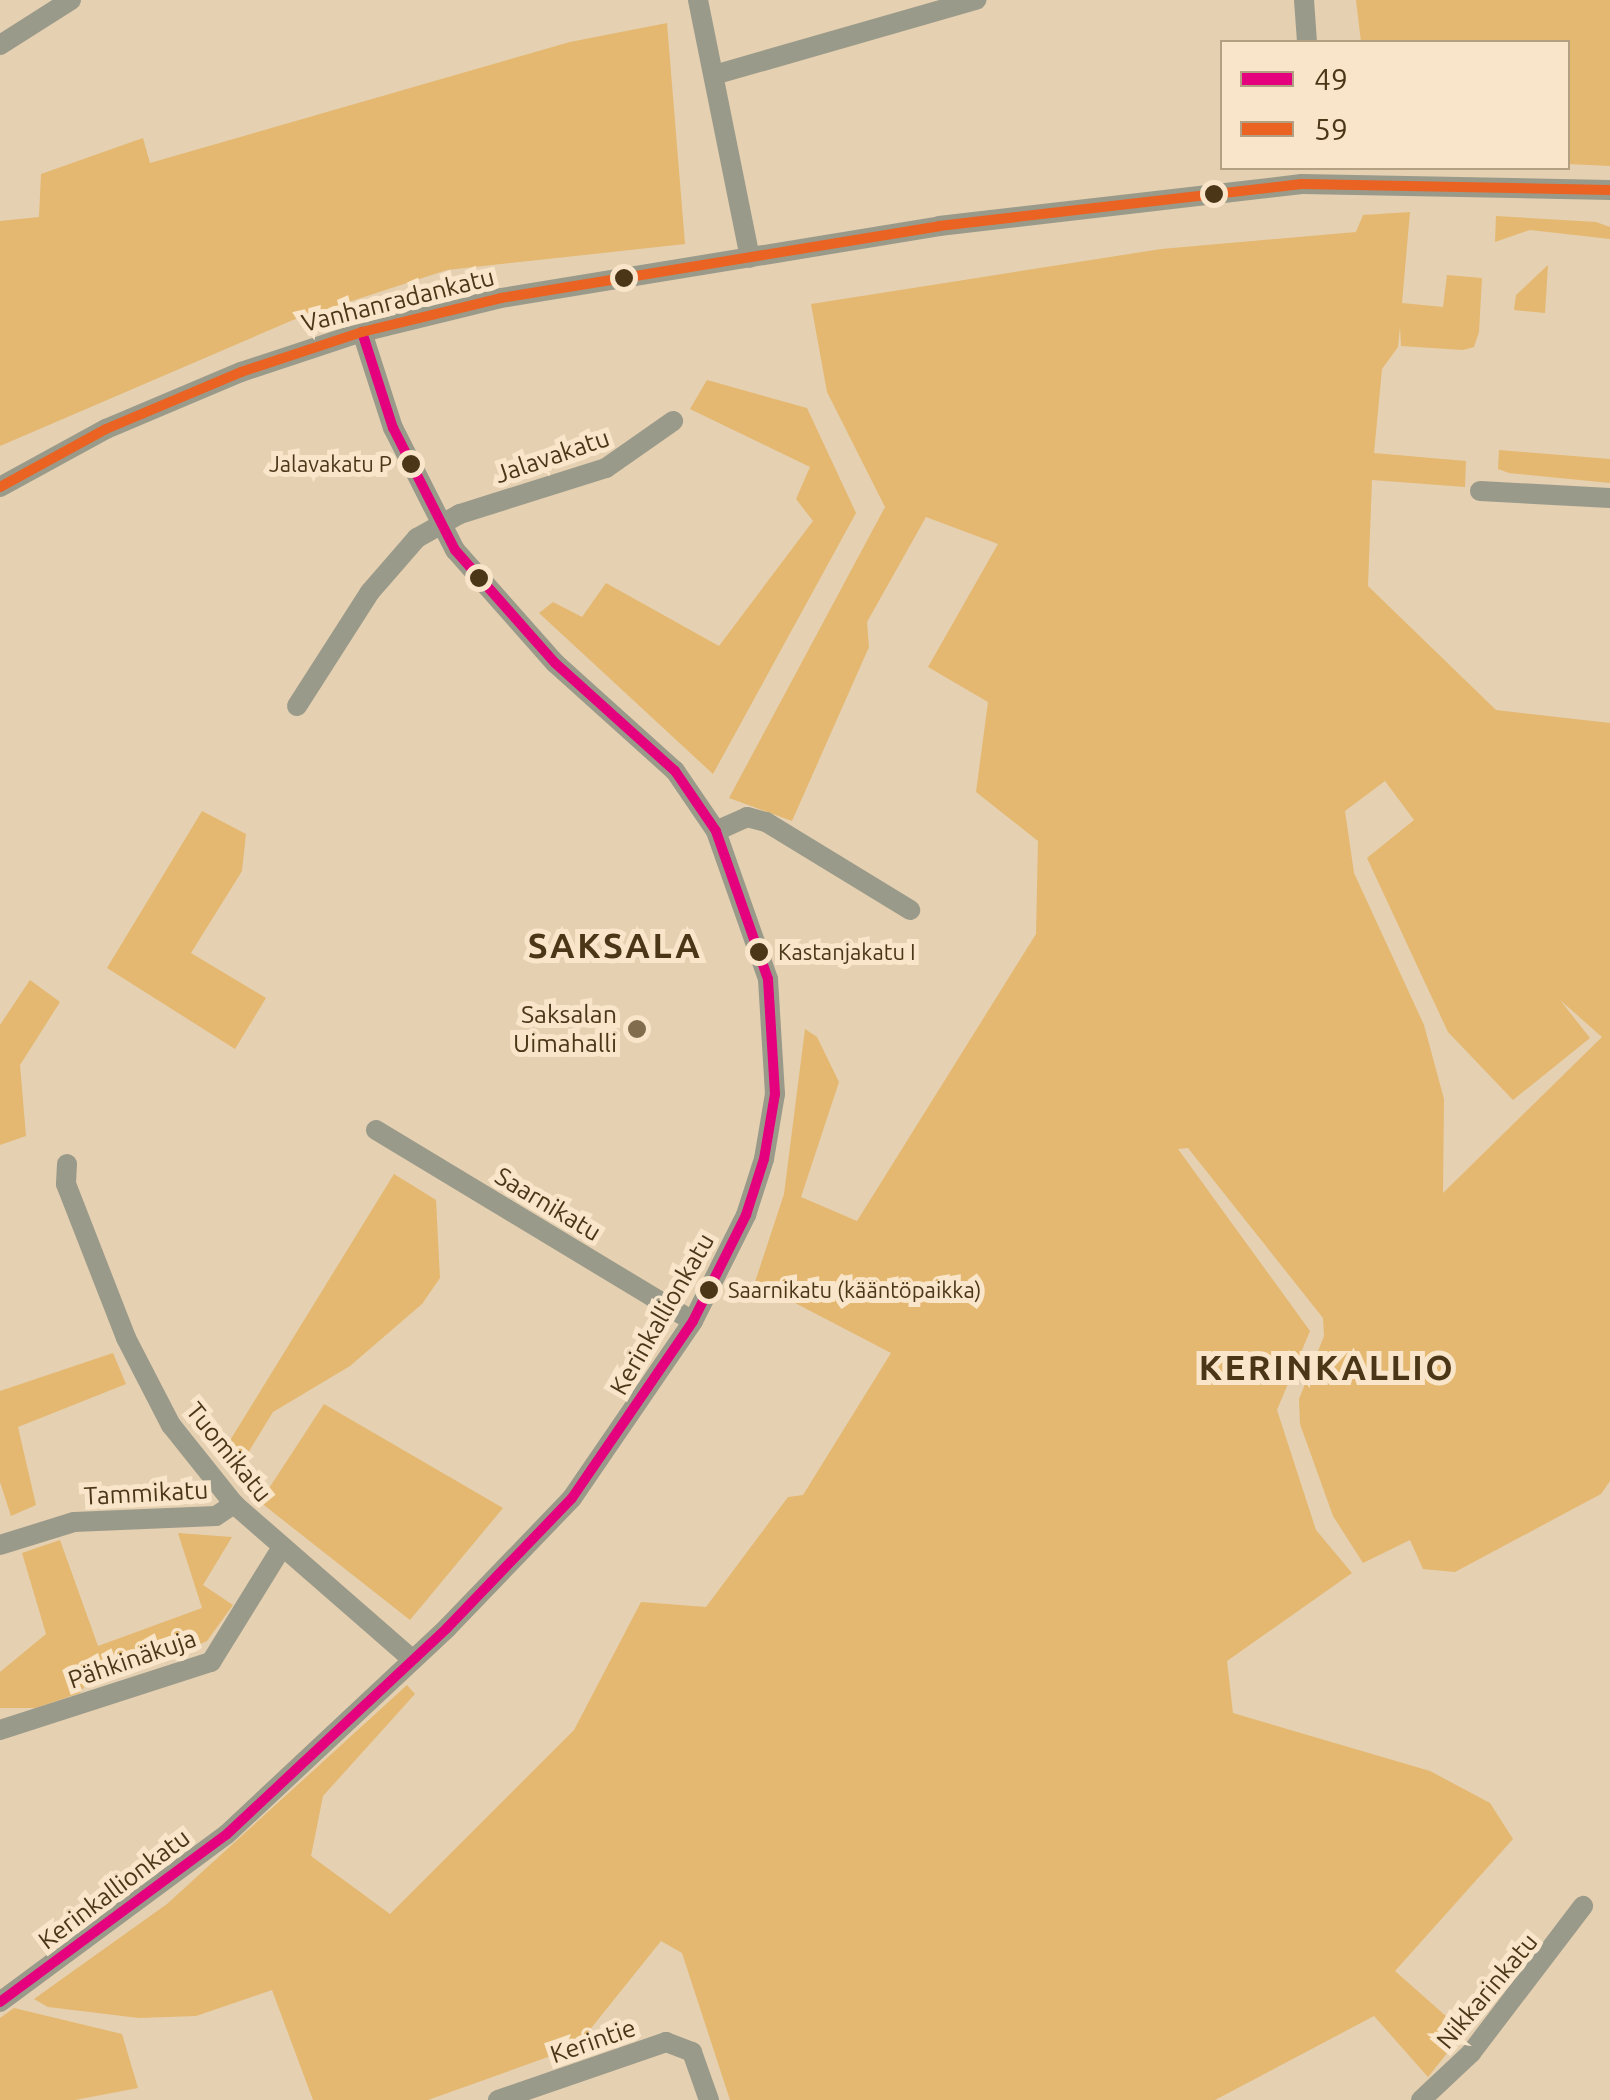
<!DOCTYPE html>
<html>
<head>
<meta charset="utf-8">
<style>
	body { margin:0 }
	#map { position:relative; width:1610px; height:2100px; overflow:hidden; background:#e5d0b1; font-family:Ubuntu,sans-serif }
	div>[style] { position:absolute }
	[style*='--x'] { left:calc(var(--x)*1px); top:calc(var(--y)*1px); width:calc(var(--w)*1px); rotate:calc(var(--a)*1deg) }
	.green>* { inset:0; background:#e4b870 }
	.minor>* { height:20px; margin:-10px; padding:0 10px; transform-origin:10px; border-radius:10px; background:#9a9a8a }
	.bus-1>* { height:10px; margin:-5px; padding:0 5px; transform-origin:5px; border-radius:5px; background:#e5007d }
	.bus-2>* { height:10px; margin:-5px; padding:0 5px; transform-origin:5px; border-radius:5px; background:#ea6322 }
	.dots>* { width:28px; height:28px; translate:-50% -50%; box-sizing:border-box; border:5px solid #f9e5c9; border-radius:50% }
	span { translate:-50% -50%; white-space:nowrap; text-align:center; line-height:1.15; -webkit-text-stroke:10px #f9e5c9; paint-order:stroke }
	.bus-label { font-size:22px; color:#4b3718 }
	.right { translate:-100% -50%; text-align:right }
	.left { translate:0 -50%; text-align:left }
	.street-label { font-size:25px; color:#4b3718 }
	.poi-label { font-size:25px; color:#4b3718 }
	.district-label { font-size:35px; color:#4b3718; font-weight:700; letter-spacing:2.5px }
	.legend { position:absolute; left:1220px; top:40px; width:350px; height:130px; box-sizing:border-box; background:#f9e5c9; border:2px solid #b39f82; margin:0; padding:12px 18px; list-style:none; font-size:30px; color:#4b3718 }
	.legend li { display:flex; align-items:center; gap:20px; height:50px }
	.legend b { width:50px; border:2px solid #b39f82 }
</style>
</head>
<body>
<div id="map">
	<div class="green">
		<i style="clip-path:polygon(1356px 0,1610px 0,1610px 166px,1568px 164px,1568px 42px,1361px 42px)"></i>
		<i style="clip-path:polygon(667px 23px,685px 244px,447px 270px,293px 320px,0 446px,0 221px,39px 217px,41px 174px,143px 138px,150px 163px,570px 42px)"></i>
		<i style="clip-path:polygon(evenodd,1410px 212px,1402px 303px,1443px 307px,1447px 275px,1482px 278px,1479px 332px,1474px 347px,1463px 350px,1401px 346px,1400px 327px,1398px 347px,1382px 369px,1374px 453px,1466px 461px,1465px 487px,1372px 480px,1368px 586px,1496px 710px,1610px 723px,1610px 1481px,1601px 1494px,1455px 1572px,1423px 1569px,1410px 1540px,1363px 1563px,1333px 1516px,1300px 1424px,1299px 1399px,1324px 1336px,1323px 1318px,1188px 1148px,1178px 1149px,1310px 1331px,1277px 1410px,1316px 1530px,1352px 1573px,1227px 1661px,1233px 1713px,1430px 1771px,1490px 1803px,1513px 1839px,1395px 1971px,1464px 2032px,1428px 2077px,1374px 2016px,1215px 2100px,730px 2100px,682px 1953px,661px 1941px,576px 2047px,428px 2100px,313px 2100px,272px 1990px,196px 2016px,139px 2018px,48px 2007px,34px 1999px,167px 1904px,407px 1685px,415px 1694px,323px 1796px,311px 1856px,390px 1914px,574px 1730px,641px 1602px,706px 1607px,788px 1497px,803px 1495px,891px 1353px,755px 1282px,784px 1194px,805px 1029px,817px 1037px,839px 1082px,801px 1197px,857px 1221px,1036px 934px,1038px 841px,976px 792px,988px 702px,928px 667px,998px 544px,926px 517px,867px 622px,869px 647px,792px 821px,729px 798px,885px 507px,827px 392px,811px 304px,1161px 249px,1356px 232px,1363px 215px,1410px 212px,1385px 781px,1414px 820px,1367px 858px,1448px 1032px,1513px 1100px,1590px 1038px,1560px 1000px,1602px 1037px,1443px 1193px,1444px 1099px,1424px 1025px,1354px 873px,1345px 811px,1385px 781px)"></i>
		<i style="clip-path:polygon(1496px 216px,1596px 222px,1610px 227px,1610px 239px,1530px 230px,1495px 242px)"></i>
		<i style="clip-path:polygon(1548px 265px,1545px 313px,1514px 310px,1516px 295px)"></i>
		<i style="clip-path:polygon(707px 380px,807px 408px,856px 513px,713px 774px,539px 613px,553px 602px,582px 617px,606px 583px,719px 646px,813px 521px,796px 499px,810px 467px,690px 409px)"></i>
		<i style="clip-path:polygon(1499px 450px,1610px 459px,1610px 483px,1509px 473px,1498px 469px)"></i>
		<i style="clip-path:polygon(202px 811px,246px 834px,242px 871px,191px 953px,266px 998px,235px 1049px,107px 968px)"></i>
		<i style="clip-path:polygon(30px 980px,60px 1002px,20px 1065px,26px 1136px,0 1145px,0 1025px)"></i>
		<i style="clip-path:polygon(394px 1174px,436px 1200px,440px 1278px,422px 1304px,350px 1366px,273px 1412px,238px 1469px,221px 1455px)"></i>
		<i style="clip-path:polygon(113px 1353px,126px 1384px,18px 1427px,36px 1505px,11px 1516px,0 1482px,0 1391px)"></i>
		<i style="clip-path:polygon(324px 1404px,503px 1508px,410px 1620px,260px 1502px)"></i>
		<i style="clip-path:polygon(178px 1533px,232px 1537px,203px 1585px,233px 1605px,207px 1641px,145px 1668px,92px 1675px,80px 1693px,36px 1708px,0 1708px,0 1672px,46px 1634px,22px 1553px,60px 1540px,98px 1646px,202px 1608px)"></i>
		<i style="clip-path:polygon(14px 2008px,122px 2034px,138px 2088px,75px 2100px,0 2100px,0 2018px)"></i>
	</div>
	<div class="minor">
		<i style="--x:698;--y:0;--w:263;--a:78.6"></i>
		<i style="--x:1304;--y:0;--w:42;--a:85.9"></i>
		<i style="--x:0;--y:45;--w:84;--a:-32.4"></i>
		<i style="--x:714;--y:75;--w:273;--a:-16"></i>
		<i style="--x:0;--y:487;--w:121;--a:-28.7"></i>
		<i style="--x:106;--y:429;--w:147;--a:-22.9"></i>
		<i style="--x:241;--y:372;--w:127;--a:-18.3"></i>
		<i style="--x:362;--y:332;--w:143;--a:-13.7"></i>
		<i style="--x:501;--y:298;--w:444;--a:-9.3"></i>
		<i style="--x:939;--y:226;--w:365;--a:-6.6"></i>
		<i style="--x:1302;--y:184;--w:308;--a:1.1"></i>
		<i style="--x:1480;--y:491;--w:130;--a:3.1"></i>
		<i style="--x:297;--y:706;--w:135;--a:-57.4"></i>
		<i style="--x:370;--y:592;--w:72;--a:-49"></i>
		<i style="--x:417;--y:538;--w:49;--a:-29.2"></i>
		<i style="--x:460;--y:514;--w:153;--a:-17.5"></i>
		<i style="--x:606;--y:468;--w:82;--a:-35"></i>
		<i style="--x:716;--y:831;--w:34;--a:-24"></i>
		<i style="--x:747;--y:817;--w:20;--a:15"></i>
		<i style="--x:766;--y:822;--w:169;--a:31.4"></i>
		<i style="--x:376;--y:1130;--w:370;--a:31.1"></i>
		<i style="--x:67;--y:1164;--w:20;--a:93"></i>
		<i style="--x:66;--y:1184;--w:165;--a:68.7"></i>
		<i style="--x:126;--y:1338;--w:98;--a:62.7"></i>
		<i style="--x:171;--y:1425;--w:101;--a:51.4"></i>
		<i style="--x:234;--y:1504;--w:237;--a:41.1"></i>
		<i style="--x:0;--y:1545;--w:77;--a:-17.3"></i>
		<i style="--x:74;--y:1522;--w:142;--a:-2.4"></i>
		<i style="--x:216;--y:1516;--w:22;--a:-34"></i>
		<i style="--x:0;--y:1730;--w:222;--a:-17.9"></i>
		<i style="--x:211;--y:1662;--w:135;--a:-58.3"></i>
		<i style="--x:0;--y:2002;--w:282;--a:-36.5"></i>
		<i style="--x:227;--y:1834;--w:301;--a:-43.1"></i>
		<i style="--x:447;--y:1628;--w:180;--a:-46.1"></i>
		<i style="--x:572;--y:1498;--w:214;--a:-55.6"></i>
		<i style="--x:693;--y:1321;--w:119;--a:-63.4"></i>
		<i style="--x:746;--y:1215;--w:59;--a:-72.2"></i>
		<i style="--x:764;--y:1159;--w:66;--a:-80.4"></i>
		<i style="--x:775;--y:1094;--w:115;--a:-93.5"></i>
		<i style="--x:768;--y:979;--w:157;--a:-109.4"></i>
		<i style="--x:716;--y:831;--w:73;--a:-124.3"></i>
		<i style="--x:675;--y:771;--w:161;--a:-138"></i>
		<i style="--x:555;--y:663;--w:151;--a:-131.5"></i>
		<i style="--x:455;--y:550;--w:137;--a:-116.9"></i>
		<i style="--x:393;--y:428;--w:101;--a:-107.9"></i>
		<i style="--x:498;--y:2100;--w:178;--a:-19"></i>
		<i style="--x:666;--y:2042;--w:28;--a:21"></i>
		<i style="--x:692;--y:2052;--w:51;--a:70.5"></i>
		<i style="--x:1421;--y:2100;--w:69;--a:-43.2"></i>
		<i style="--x:1471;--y:2053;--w:185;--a:-52.7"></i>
	</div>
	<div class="bus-1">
		<i style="--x:0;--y:2002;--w:282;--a:-36.5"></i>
		<i style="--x:227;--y:1834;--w:301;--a:-43.1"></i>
		<i style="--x:447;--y:1628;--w:180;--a:-46.1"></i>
		<i style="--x:572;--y:1498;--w:214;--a:-55.6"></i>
		<i style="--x:693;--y:1321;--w:119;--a:-63.4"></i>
		<i style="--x:746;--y:1215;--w:59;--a:-72.2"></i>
		<i style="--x:764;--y:1159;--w:66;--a:-80.4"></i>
		<i style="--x:775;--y:1094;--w:115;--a:-93.5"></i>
		<i style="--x:768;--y:979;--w:157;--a:-109.4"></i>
		<i style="--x:716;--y:831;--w:73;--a:-124.3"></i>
		<i style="--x:675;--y:771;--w:161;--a:-138"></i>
		<i style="--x:555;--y:663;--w:151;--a:-131.5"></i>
		<i style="--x:455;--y:550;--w:137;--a:-116.9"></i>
		<i style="--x:393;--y:428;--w:101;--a:-107.9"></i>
	</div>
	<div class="bus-2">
		<i style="--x:0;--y:487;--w:121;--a:-28.7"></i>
		<i style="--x:106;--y:429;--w:147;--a:-22.9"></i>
		<i style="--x:241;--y:372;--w:127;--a:-18.3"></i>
		<i style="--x:362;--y:332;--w:143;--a:-13.7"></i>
		<i style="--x:501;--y:298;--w:444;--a:-9.3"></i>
		<i style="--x:939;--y:226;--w:365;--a:-6.6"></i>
		<i style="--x:1302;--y:184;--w:308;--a:1.1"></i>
	</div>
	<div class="dots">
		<i style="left:1214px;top:194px;background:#4b3718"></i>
		<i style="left:624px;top:278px;background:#4b3718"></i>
		<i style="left:411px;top:464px;background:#4b3718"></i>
		<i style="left:479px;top:578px;background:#4b3718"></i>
		<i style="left:759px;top:952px;background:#4b3718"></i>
		<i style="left:637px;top:1029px;background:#816d4e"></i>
		<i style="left:709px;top:1290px;background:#4b3718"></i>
	</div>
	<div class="bus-label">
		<span class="right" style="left:392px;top:464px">Jalavakatu P</span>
		<span class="left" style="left:778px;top:952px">Kastanjakatu I</span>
		<span class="left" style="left:728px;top:1290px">Saarnikatu (kääntöpaikka)</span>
	</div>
	<div class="street-label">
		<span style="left:398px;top:300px;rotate:-14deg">Vanhanradankatu</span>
		<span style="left:552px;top:456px;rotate:-19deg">Jalavakatu</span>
		<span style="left:548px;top:1204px;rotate:31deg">Saarnikatu</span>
		<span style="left:662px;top:1314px;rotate:-60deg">Kerinkallionkatu</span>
		<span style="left:229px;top:1452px;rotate:51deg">Tuomikatu</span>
		<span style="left:146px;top:1493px;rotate:-3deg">Tammikatu</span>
		<span style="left:132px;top:1659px;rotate:-19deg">Pähkinäkuja</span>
		<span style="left:114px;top:1889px;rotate:-37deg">Kerinkallionkatu</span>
		<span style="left:1487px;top:1991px;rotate:-50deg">Nikkarinkatu</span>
		<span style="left:593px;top:2041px;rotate:-19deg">Kerintie</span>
	</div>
	<div class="poi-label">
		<span class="right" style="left:617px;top:1029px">Saksalan<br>Uimahalli</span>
	</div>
	<div class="district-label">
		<span style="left:615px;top:945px">SAKSALA</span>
		<span style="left:1327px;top:1367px">KERINKALLIO</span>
	</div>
	<ul class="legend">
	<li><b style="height:12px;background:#e5007d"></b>49</li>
	<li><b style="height:12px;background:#ea6322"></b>59</li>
	</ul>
</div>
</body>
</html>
